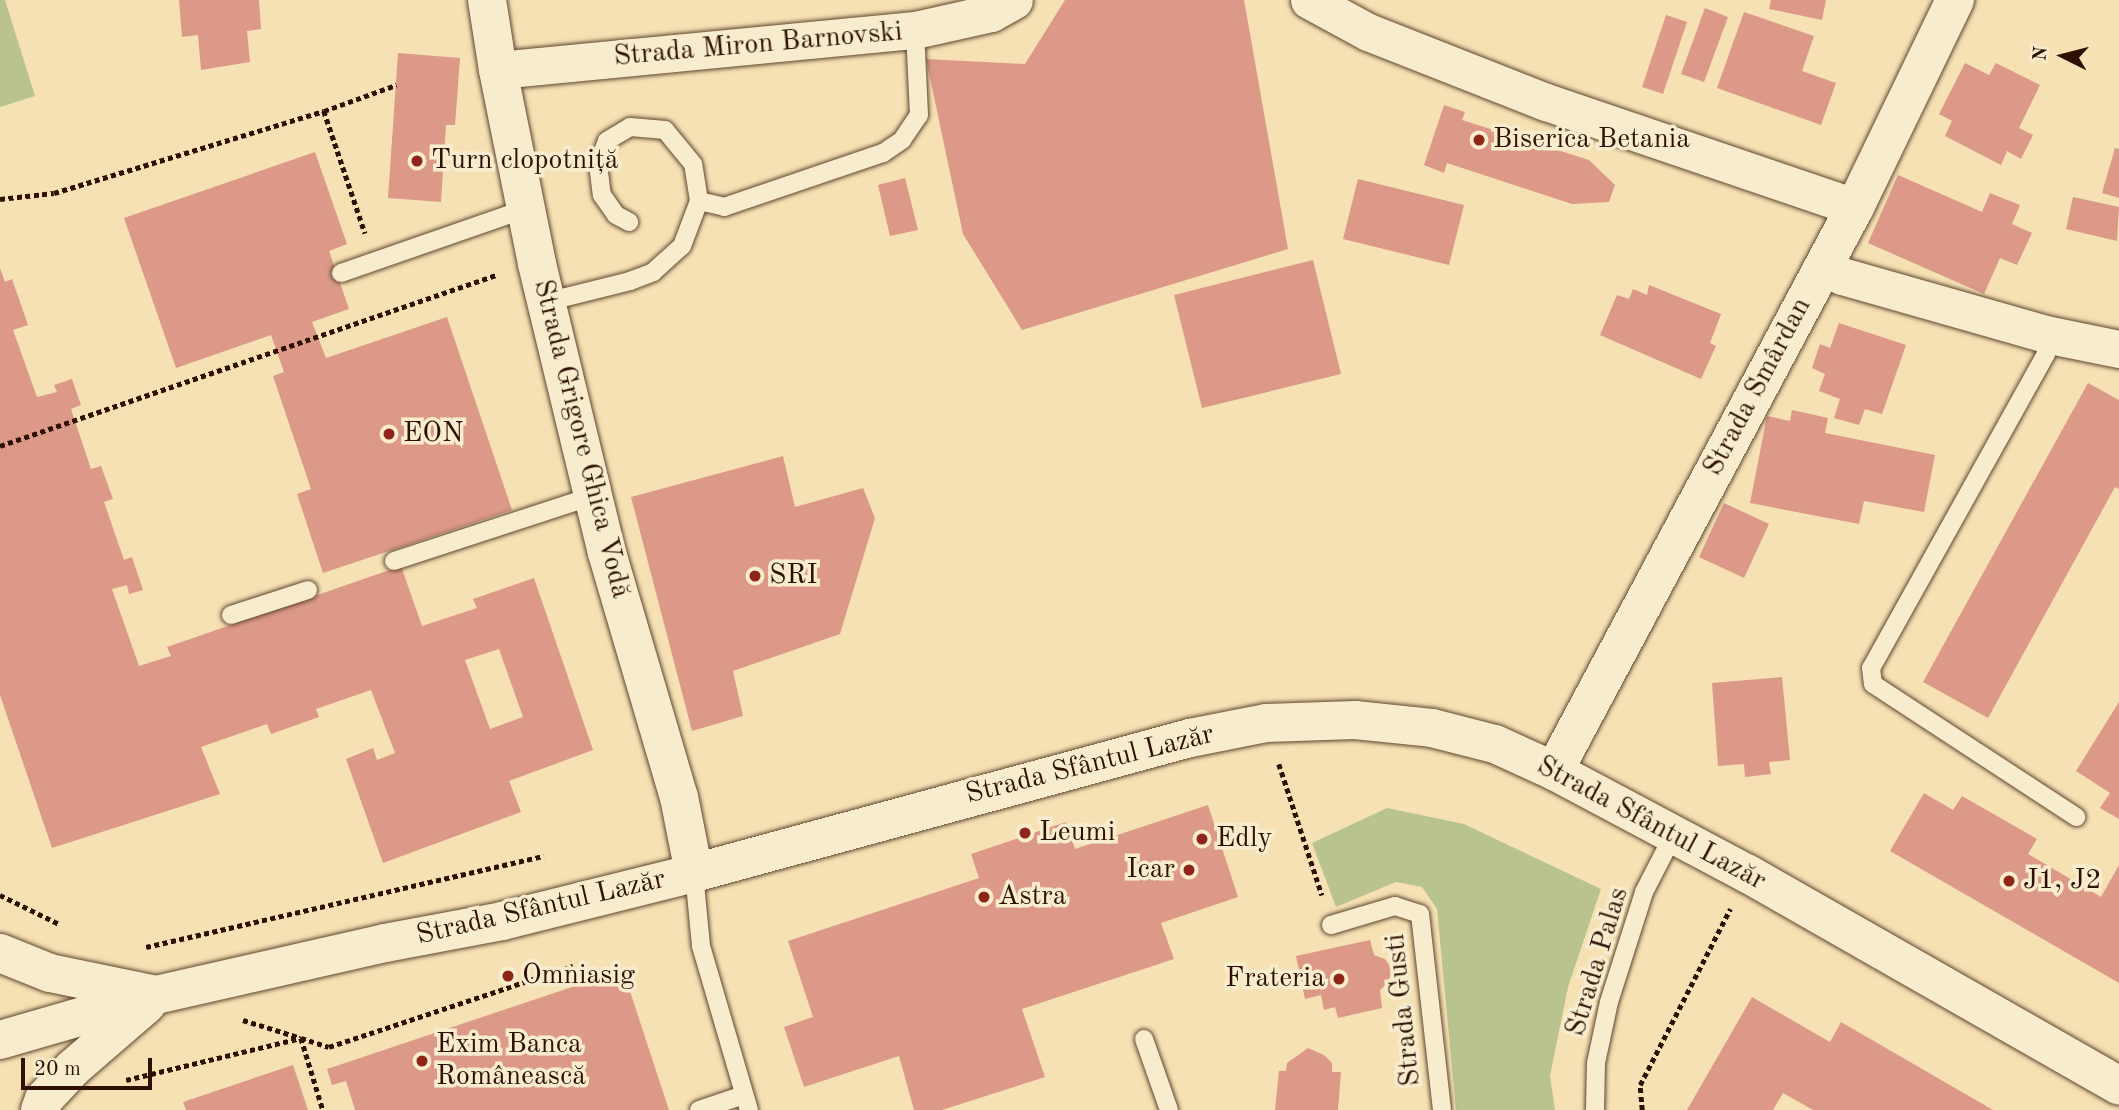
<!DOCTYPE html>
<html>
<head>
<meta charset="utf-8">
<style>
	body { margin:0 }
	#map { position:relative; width:2119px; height:1110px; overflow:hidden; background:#f5e1b3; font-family:"Old Standard TT",serif }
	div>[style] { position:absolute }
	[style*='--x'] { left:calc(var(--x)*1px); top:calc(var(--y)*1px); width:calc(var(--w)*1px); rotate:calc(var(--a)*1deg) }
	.green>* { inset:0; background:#b9c38f }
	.building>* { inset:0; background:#dc9988 }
	.path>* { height:4.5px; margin-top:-2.25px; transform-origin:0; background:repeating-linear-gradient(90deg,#2e1104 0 5px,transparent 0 8.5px) }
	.roads { filter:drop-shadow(0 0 2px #604530) drop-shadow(0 0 2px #604530) }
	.service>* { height:18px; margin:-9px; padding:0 9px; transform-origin:9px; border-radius:9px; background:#f8ecce }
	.minor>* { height:37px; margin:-18.5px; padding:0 18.5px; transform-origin:18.5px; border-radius:18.5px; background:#f8ecce }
	.tertiary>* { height:38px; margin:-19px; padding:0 19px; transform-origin:19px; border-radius:19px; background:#f8ecce }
	.secondary>* { height:38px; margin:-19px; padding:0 19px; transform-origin:19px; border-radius:19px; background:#f8ecce }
	.dots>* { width:19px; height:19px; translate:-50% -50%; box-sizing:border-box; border:4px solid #f8ecce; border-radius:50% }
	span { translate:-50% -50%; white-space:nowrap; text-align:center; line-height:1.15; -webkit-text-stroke:7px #f8ecce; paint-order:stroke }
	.street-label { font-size:28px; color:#2e1104 }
	.poi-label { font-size:28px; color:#2e1104 }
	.left { translate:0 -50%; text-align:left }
	.right { translate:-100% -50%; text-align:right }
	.north { position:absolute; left:2028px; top:21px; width:70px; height:70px; -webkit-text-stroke:5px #f8ecce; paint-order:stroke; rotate:276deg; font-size:19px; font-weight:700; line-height:28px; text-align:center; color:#2e1104 }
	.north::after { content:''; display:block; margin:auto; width:24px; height:32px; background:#2e1104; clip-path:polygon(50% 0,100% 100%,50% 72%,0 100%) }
	.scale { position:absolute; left:21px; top:1058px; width:131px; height:32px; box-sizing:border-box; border:4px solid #2e1104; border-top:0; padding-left:9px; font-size:21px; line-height:24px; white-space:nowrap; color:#2e1104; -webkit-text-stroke:5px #f8ecce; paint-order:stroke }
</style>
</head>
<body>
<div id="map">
	<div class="green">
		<i style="clip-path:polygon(0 0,5px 0,35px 96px,0 107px)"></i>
		<i style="clip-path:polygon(1387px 808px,1464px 824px,1601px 889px,1568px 987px,1550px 1076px,1555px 1110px,1456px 1110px,1437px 909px,1422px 887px,1396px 882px,1336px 907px,1312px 843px)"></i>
	</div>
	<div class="building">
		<i style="clip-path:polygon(179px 0,259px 0,261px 29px,247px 31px,250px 62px,201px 70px,198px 35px,182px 37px)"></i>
		<i style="clip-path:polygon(1065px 0,1244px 0,1288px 249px,1022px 330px,963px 234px,926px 59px,1025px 64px)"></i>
		<i style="clip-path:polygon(1771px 0,1826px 0,1822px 20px,1769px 9px)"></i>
		<i style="clip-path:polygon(1705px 8px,1728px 17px,1704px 82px,1681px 74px)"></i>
		<i style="clip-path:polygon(1744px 12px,1814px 36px,1802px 71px,1836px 83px,1821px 125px,1717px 88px)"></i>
		<i style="clip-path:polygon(1666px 15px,1687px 22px,1663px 94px,1642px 87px)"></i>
		<i style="clip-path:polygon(398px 53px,460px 58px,455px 125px,446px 125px,441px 202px,388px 198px)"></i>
		<i style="clip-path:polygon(1965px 63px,1989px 75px,1996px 63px,2040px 85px,2019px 128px,2033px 135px,2021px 159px,2007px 151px,2001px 165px,1945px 136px,1952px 121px,1939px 114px)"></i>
		<i style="clip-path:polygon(1444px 105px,1465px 112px,1462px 120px,1589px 160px,1615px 185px,1609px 202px,1572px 204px,1447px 163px,1444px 173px,1424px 165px)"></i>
		<i style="clip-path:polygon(2115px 148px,2119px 149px,2119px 198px,2102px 193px)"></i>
		<i style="clip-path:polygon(315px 152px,347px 244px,329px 251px,349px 309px,312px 322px,326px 358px,447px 317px,512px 510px,323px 573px,297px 494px,311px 489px,273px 376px,284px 372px,271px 335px,176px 368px,124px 218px)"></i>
		<i style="clip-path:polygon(1898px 175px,1982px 212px,1990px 193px,2020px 205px,2012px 224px,2032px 233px,2017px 265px,2000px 258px,1984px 294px,1868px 243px)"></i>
		<i style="clip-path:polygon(905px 178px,918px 230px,890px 236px,878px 185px)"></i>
		<i style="clip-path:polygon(1358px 179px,1464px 205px,1449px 265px,1343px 239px)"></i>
		<i style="clip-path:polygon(2073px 197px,2119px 207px,2117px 241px,2066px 229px)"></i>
		<i style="clip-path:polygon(1313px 260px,1341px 374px,1202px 408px,1174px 295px)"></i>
		<i style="clip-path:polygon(evenodd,0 268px,5px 282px,12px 279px,28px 325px,13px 330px,37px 397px,57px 392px,54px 385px,72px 379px,81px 405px,71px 409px,91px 469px,101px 466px,113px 499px,104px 502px,124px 560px,132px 557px,143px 590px,129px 594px,127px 585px,112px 589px,139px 666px,171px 656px,167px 647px,401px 566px,422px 626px,477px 608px,473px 599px,534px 578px,593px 750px,509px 781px,521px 812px,383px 863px,346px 759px,373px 748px,377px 760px,395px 753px,371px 690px,316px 709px,319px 717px,271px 734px,267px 724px,201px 747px,220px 794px,52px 848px,0 695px,0 268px,499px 649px,523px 717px,490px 729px,465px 660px,499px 649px)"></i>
		<i style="clip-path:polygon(1649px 285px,1721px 314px,1710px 343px,1716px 346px,1701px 379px,1600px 335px,1617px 295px,1629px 299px,1633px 289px,1647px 295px)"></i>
		<i style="clip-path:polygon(1839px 323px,1906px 345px,1882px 414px,1865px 409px,1859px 425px,1834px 418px,1840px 399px,1819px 391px,1825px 374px,1812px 368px,1820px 344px,1830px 348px)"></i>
		<i style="clip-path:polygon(2088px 383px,2119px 400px,2119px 489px,2115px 487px,1988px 718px,1923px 682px)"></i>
		<i style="clip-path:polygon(1792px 410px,1828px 418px,1825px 433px,1935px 455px,1924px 512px,1864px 501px,1859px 524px,1750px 503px,1767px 416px,1790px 421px)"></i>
		<i style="clip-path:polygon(783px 456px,795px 507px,863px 488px,875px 518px,840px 634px,733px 671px,743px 716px,692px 731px,631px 497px)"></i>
		<i style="clip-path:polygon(1724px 503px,1769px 524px,1744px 578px,1699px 557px)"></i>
		<i style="clip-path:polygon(1782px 677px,1790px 760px,1769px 762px,1771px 774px,1745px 777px,1744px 764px,1718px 766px,1712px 683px)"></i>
		<i style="clip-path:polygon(2119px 702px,2119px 819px,2100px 808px,2110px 793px,2076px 771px)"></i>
		<i style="clip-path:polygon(1924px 793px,1953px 810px,1962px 796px,2037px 839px,2028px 854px,2101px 897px,2119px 865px,2119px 983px,1890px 851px)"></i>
		<i style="clip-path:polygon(1208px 805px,1238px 897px,1161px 923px,1174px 959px,1022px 1009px,1045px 1077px,942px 1110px,914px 1110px,899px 1056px,804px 1087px,784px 1027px,813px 1017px,788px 941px,979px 878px,971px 854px,1066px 822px,1075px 849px)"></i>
		<i style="clip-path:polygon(1370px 940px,1374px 955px,1385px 959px,1392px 969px,1388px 983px,1380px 990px,1382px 1008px,1338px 1018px,1335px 1007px,1324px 1010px,1321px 995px,1305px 999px,1296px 956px)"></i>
		<i style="clip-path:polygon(623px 970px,669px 1110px,355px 1110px,346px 1081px,332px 1085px,327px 1069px)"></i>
		<i style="clip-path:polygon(1752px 997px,1830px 1042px,1841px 1022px,1993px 1110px,1813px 1110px,1783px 1093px,1773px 1110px,1687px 1110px)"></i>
		<i style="clip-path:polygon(1308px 1048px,1324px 1055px,1332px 1063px,1332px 1072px,1341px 1072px,1338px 1110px,1275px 1110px,1279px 1071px,1286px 1071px,1287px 1063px)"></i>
		<i style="clip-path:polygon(293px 1065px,308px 1110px,186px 1110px,183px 1102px)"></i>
	</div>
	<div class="path">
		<i style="--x:324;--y:111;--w:129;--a:71.4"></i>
		<i style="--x:0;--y:199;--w:54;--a:-6.3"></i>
		<i style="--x:54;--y:193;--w:282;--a:-16.9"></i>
		<i style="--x:324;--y:111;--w:77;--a:-19.9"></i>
		<i style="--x:0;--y:446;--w:525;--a:-19.02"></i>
		<i style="--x:1279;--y:764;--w:138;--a:71.8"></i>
		<i style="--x:0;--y:895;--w:66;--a:26.2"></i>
		<i style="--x:146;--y:947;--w:408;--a:-12.9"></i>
		<i style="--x:243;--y:1020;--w:58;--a:17.2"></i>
		<i style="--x:301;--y:1038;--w:75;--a:73"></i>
		<i style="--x:126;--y:1080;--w:180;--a:-13.5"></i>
		<i style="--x:301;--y:1038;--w:29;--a:18"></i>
		<i style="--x:329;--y:1047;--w:257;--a:-18.4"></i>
		<i style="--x:1642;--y:1110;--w:25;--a:-95"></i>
		<i style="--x:1640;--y:1085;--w:198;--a:-62.9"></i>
	</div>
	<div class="roads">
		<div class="service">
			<i style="--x:699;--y:201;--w:26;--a:13"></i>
			<i style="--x:724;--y:207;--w:168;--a:-18.8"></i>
			<i style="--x:883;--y:153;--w:23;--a:-34"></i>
			<i style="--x:902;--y:140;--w:30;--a:-56"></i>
			<i style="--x:919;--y:115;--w:85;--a:-92.7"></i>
			<i style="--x:341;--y:273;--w:195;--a:-19.2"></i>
			<i style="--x:546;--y:302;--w:87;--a:-14"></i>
			<i style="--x:630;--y:281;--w:25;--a:-21"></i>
			<i style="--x:653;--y:272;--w:39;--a:-42"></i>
			<i style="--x:682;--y:246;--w:48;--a:-69.3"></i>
			<i style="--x:699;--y:201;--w:37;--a:-99"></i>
			<i style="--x:693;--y:164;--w:44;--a:-129.5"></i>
			<i style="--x:665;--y:130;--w:35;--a:-175"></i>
			<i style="--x:630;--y:127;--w:27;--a:149"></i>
			<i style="--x:607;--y:141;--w:25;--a:111"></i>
			<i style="--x:598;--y:164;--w:31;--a:83"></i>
			<i style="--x:602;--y:195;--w:24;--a:55"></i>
			<i style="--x:616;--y:215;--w:15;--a:28"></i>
			<i style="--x:2045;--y:334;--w:20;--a:87"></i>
			<i style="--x:2046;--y:354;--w:359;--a:119.1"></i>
			<i style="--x:1871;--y:668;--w:16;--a:83"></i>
			<i style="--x:1873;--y:684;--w:243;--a:33.2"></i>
			<i style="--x:394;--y:561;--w:209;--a:-18.1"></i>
			<i style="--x:231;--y:615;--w:81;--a:-18"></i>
			<i style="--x:694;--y:873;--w:73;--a:84.5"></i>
			<i style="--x:701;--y:946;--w:171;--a:73.7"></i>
			<i style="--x:1331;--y:925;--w:67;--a:-16.5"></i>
			<i style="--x:1395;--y:906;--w:26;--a:18"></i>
			<i style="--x:1420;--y:914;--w:197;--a:83.6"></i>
			<i style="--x:1144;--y:1039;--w:75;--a:70.6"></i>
			<i style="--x:699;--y:1110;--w:47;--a:-18.4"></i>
			<i style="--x:1595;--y:1110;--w:47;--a:-88.8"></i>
			<i style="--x:1596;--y:1063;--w:62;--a:-78"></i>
			<i style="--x:1609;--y:1002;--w:115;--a:-72.3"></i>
			<i style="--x:1644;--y:892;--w:65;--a:-62.7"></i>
		</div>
		<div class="minor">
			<i style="--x:1309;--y:0;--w:67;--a:28.5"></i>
			<i style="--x:1368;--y:32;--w:191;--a:21.5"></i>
			<i style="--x:1546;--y:102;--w:326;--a:18.8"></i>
			<i style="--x:498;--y:70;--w:419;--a:-5.5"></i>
			<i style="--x:915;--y:30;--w:78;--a:-12.6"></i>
			<i style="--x:991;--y:13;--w:26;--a:-29"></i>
			<i style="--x:1823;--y:267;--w:21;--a:25"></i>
			<i style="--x:1842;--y:276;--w:211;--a:15.9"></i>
			<i style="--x:2045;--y:334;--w:76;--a:11.5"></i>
		</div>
		<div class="tertiary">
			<i style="--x:487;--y:0;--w:71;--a:81.1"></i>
			<i style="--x:498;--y:70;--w:198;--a:78.6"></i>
			<i style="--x:537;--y:264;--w:297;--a:76.4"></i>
			<i style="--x:607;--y:553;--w:254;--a:73.6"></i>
			<i style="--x:679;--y:797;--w:77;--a:78.8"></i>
			<i style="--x:1554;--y:771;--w:639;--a:-61.91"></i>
			<i style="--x:1855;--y:207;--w:230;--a:-64.2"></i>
		</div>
		<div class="secondary">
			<i style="--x:0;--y:953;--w:54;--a:21.8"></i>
			<i style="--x:50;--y:973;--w:103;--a:11.7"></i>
			<i style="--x:0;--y:1040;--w:162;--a:-16.1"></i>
			<i style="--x:156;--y:995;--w:235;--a:-12.8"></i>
			<i style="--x:385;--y:943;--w:119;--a:-10.6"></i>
			<i style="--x:502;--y:921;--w:198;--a:-14"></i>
			<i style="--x:694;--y:873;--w:514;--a:-15.23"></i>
			<i style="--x:1190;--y:738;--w:77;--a:-11.2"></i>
			<i style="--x:1266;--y:723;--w:89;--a:-1.9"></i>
			<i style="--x:1355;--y:720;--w:77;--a:5.9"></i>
			<i style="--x:1432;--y:728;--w:65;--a:14.3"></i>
			<i style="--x:1495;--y:744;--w:65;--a:24.6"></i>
			<i style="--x:1554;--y:771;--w:220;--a:28"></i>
			<i style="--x:1748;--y:874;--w:427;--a:29.7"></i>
			<i style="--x:40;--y:1110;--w:12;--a:-70"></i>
			<i style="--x:44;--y:1099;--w:42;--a:-46.9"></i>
			<i style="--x:73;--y:1068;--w:98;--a:-40.9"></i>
		</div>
	</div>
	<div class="dots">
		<i style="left:1479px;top:140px;background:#8f2418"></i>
		<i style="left:417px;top:161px;background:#8f2418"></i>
		<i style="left:389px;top:434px;background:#8f2418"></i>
		<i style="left:755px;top:576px;background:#8f2418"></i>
		<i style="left:1025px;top:833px;background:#8f2418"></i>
		<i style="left:1202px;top:839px;background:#8f2418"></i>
		<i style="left:1189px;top:870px;background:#8f2418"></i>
		<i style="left:2009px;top:881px;background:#8f2418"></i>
		<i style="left:984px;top:897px;background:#8f2418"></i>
		<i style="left:508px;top:976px;background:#8f2418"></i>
		<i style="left:1339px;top:979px;background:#8f2418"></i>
		<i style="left:422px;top:1061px;background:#8f2418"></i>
	</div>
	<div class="street-label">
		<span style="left:758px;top:45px;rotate:-5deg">Strada Miron Barnovski</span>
		<span style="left:1758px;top:387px;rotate:-62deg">Strada Smârdan</span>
		<span style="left:581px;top:439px;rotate:76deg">Strada Grigore Ghica Vodă</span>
		<span style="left:1090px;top:765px;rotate:-14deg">Strada Sfântul Lazăr</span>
		<span style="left:1651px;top:824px;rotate:28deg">Strada Sfântul Lazăr</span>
		<span style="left:541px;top:908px;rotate:-13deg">Strada Sfântul Lazăr</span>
		<span style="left:1598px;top:962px;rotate:-73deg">Strada Palas</span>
		<span style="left:1404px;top:1010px;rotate:-96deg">Strada Gusti</span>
	</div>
	<div class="poi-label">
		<span class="left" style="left:1493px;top:140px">Biserica Betania</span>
		<span class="left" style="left:431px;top:161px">Turn clopotniță</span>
		<span class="left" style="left:403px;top:434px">EON</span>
		<span class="left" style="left:769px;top:576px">SRI</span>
		<span class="left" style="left:1039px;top:833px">Leumi</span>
		<span class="left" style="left:1216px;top:839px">Edly</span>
		<span class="right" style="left:1175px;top:870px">Icar</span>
		<span class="left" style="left:2023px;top:881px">J1, J2</span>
		<span class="left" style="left:998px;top:897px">Astra</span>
		<span class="left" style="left:522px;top:976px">Omniasig</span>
		<span class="right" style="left:1325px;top:979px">Frateria</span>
		<span class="left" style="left:436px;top:1061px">Exim Banca<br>Românească</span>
	</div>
	<div class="north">N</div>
	<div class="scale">20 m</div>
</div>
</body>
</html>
